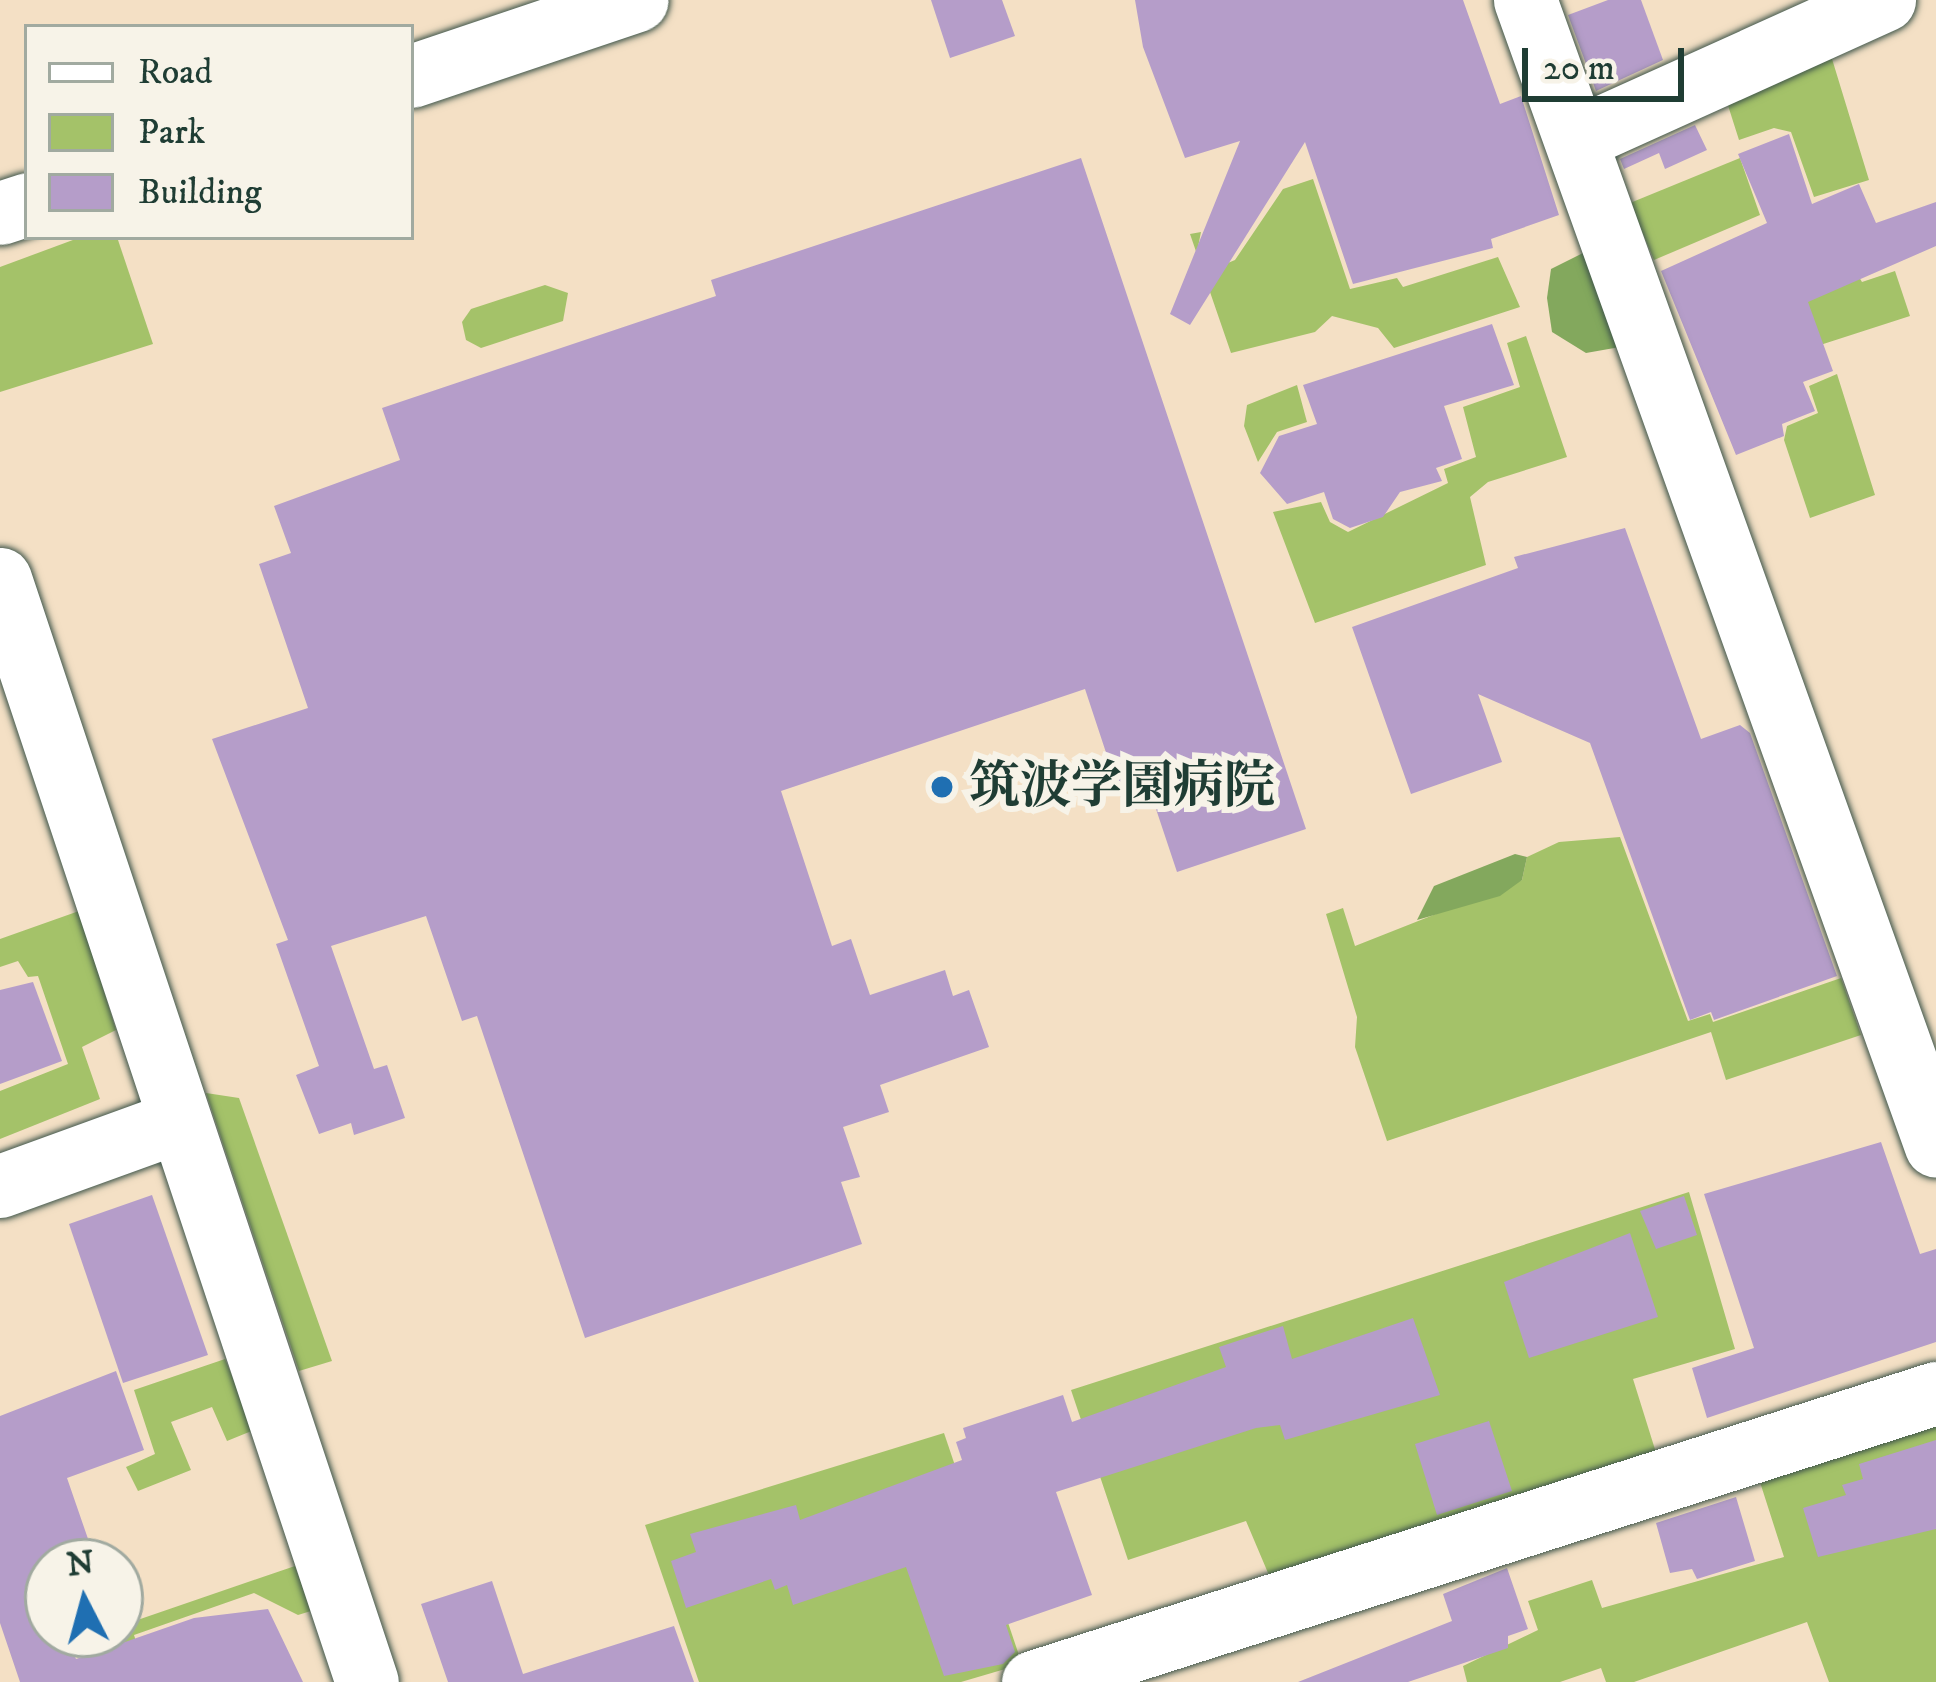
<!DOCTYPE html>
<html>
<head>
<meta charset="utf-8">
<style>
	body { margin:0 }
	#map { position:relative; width:1936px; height:1682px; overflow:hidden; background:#f4e0c5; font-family:"IM FELL DW Pica","Noto Serif JP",serif }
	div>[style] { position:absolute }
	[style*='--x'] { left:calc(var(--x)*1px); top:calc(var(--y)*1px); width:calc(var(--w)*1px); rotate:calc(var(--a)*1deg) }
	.green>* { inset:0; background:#a4c269 }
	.forest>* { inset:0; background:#83a85d }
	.building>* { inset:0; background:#b59dc9 }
	.roads { filter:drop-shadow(0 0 3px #3f554a) drop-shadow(0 0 3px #3f554a) }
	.minor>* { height:63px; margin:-31.5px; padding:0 31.5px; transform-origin:31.5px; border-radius:31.5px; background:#fff }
	.dots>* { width:33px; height:33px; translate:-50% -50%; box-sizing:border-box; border:6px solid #f7f3e8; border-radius:50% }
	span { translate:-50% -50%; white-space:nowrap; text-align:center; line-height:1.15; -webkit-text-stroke:12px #f7f3e8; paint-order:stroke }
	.poi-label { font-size:51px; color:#1f3d34; font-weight:700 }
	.left { translate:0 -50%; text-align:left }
	.legend { position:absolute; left:24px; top:24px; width:390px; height:216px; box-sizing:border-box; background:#f7f3e8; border:3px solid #a1aaa0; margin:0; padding:15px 21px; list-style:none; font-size:36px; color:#1f3d34 }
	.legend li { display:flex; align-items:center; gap:24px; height:60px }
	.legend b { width:60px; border:3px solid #a1aaa0 }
	.north { position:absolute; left:24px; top:1538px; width:120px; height:120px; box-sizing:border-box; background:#f7f3e8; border:3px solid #a1aaa0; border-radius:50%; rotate:354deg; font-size:33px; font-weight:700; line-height:48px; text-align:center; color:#1f3d34 }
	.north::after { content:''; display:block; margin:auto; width:42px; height:54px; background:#1f6fb2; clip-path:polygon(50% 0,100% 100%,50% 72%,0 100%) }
	.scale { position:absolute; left:1522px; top:48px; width:162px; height:54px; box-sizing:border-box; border:6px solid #1f3d34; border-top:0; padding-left:15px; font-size:36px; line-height:42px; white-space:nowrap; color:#1f3d34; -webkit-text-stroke:9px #f7f3e8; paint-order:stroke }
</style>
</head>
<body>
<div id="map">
	<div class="green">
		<i style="clip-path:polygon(1829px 49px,1869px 180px,1814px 197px,1791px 132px,1774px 128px,1739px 140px,1725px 96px)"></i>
		<i style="clip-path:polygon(1740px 158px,1760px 215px,1654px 260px,1630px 203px)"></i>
		<i style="clip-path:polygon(1313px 179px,1350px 289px,1397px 278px,1403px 287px,1498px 257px,1520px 307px,1394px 348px,1378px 328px,1332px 316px,1315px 332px,1231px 353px,1190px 234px,1201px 232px,1198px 247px,1223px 265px,1235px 260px,1283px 189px)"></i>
		<i style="clip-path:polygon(81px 237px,117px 237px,153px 344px,0 392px,0 267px)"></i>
		<i style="clip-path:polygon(1895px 271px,1910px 316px,1783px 357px,1775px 308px,1856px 272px,1862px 282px)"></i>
		<i style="clip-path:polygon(545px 285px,568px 293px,563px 321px,481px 348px,466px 340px,462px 322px,471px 309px)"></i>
		<i style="clip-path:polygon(1526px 336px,1567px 457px,1488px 482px,1470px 497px,1486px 565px,1315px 623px,1273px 512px,1321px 502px,1330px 522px,1348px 532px,1448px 483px,1444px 469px,1476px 457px,1463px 407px,1520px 387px,1507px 343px)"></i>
		<i style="clip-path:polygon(1837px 374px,1875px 495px,1810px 518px,1784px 440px,1787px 426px,1818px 413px,1809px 386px)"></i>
		<i style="clip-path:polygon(1297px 385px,1307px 422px,1277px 432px,1258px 462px,1244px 426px,1247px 405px)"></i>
		<i style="clip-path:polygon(1620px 837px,1688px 1021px,1710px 1014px,1713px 1022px,1841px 978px,1861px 1035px,1726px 1080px,1711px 1032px,1387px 1141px,1355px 1047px,1357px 1017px,1326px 914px,1343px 908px,1355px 946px,1522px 880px,1527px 857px,1559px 842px)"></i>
		<i style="clip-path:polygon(79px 911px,116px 1030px,82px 1047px,100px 1099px,0 1139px,0 1091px,68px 1064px,38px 976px,28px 977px,18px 961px,0 967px,0 939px)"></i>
		<i style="clip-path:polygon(206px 1093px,239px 1098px,332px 1361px,299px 1371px)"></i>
		<i style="clip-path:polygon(1689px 1192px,1735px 1349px,1633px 1379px,1658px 1459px,1271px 1580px,1246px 1521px,1128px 1560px,1071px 1390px)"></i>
		<i style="clip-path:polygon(225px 1359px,254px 1430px,227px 1441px,212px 1407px,171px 1422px,191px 1470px,138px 1491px,126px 1467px,155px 1454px,134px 1390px)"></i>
		<i style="clip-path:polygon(1936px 1422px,1936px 1682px,1829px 1682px,1807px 1622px,1634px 1682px,1606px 1682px,1601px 1668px,1560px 1682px,1467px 1682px,1463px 1666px,1538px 1630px,1528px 1601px,1592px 1580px,1602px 1608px,1784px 1557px,1759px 1479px)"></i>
		<i style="clip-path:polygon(944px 1433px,1022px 1664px,961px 1682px,699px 1682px,645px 1525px)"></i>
		<i style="clip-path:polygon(295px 1566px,311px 1611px,298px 1615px,254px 1593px,134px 1635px,149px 1682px,91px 1682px,78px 1641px,120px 1634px,120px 1626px)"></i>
	</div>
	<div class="forest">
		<i style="clip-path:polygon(1585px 252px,1620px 347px,1586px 353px,1552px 332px,1547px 298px,1551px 269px)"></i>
		<i style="clip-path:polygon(1515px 854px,1527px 857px,1522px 880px,1500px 896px,1417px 920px,1434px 886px)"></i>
	</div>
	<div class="building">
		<i style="clip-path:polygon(931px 0,1002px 0,1015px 36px,950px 58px)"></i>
		<i style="clip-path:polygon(1135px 0,1463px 0,1500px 104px,1521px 96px,1559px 215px,1491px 239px,1493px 248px,1353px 284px,1305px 142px,1190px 325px,1170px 314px,1240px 141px,1185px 158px,1143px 47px)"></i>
		<i style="clip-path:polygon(1608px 0,1641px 0,1663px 60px,1596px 91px,1568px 15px)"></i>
		<i style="clip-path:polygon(1695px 125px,1707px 150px,1665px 169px,1659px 153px,1624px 169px,1620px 159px)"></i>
		<i style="clip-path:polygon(1789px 134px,1812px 204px,1859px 184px,1876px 223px,1936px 202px,1936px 246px,1808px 302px,1833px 371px,1803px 382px,1815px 411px,1782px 424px,1784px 436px,1736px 455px,1661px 271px,1767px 223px,1738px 154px)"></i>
		<i style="clip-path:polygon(1081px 158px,1306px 829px,1177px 872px,1154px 803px,1126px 813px,1085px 689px,781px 791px,832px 946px,851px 939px,870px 995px,945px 970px,953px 996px,969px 990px,989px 1047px,880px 1085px,889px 1112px,843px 1127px,860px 1177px,841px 1182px,862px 1244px,585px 1338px,477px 1016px,462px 1021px,426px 916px,331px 946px,374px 1069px,387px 1065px,405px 1118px,354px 1135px,351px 1123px,319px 1134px,296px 1075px,319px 1066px,276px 944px,288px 940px,212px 739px,308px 708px,259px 564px,291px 553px,274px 506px,400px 460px,382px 408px,716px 296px,711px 280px)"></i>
		<i style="clip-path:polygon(1492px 324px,1514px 385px,1444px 406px,1462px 459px,1436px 468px,1442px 481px,1400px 492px,1383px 517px,1350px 528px,1333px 519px,1324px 492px,1287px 504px,1260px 473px,1279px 436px,1317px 424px,1303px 385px)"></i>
		<i style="clip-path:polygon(1625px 528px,1701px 739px,1740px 725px,1750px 733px,1837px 976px,1714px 1020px,1711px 1012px,1690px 1020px,1590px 743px,1478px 694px,1502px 762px,1411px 794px,1352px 627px,1518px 568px,1514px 557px)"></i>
		<i style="clip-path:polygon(33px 982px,62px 1061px,0 1084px,0 990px)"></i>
		<i style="clip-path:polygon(1881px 1142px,1920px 1254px,1936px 1249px,1936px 1342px,1707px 1418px,1692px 1368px,1754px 1348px,1704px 1194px)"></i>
		<i style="clip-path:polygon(152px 1195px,208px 1355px,123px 1383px,69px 1224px)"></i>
		<i style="clip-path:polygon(1684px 1196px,1697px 1235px,1656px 1249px,1640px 1211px)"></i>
		<i style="clip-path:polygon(1630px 1233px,1658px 1317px,1529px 1358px,1504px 1282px)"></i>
		<i style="clip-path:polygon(1413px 1318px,1440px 1395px,1285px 1440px,1280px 1425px,1256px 1428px,1056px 1492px,1092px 1595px,1006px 1625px,1015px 1652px,1003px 1664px,944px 1676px,906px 1567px,793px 1605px,787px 1585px,775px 1590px,771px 1579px,686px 1608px,671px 1561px,696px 1552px,690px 1534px,796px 1505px,800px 1520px,962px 1460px,956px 1442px,966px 1438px,963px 1428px,1063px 1395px,1072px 1422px,1226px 1367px,1219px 1347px,1283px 1326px,1292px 1359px)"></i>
		<i style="clip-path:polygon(116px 1371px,144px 1450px,67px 1478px,96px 1562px,39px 1562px,48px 1634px,66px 1634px,76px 1659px,194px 1618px,268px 1609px,303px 1682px,20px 1682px,0 1623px,0 1416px)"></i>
		<i style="clip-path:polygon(1489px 1421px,1512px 1491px,1437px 1515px,1415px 1444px)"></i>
		<i style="clip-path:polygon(1936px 1440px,1936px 1529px,1818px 1557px,1803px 1508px,1846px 1495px,1842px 1485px,1863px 1479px,1859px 1464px)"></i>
		<i style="clip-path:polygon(1736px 1497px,1755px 1561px,1697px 1579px,1692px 1569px,1670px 1573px,1656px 1523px)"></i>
		<i style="clip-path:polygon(1507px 1568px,1528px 1629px,1508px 1636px,1508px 1648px,1408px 1682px,1298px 1682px,1452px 1621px,1443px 1594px)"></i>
		<i style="clip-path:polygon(492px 1581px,523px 1674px,674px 1626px,694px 1682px,448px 1682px,421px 1604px)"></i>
	</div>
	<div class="roads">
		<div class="minor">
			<i style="--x:1525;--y:0;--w:1217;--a:70.27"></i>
			<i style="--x:411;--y:76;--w:238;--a:-18.6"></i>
			<i style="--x:1576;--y:139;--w:338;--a:-24.3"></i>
			<i style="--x:0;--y:213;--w:28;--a:-18"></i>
			<i style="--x:0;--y:579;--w:1162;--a:71.6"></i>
			<i style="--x:0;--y:1186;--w:191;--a:-19.9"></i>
			<i style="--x:1033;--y:1682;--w:948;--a:-17.75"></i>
		</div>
	</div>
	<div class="dots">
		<i style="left:942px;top:787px;background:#1f6fb2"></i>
	</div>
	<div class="poi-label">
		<span class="left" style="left:969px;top:787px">筑波学園病院</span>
	</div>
	<ul class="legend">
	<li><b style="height:15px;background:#fff"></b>Road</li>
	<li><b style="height:33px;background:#a4c269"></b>Park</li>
	<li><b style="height:33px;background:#b59dc9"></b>Building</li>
	</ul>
	<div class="north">N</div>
	<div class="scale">20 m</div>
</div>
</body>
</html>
